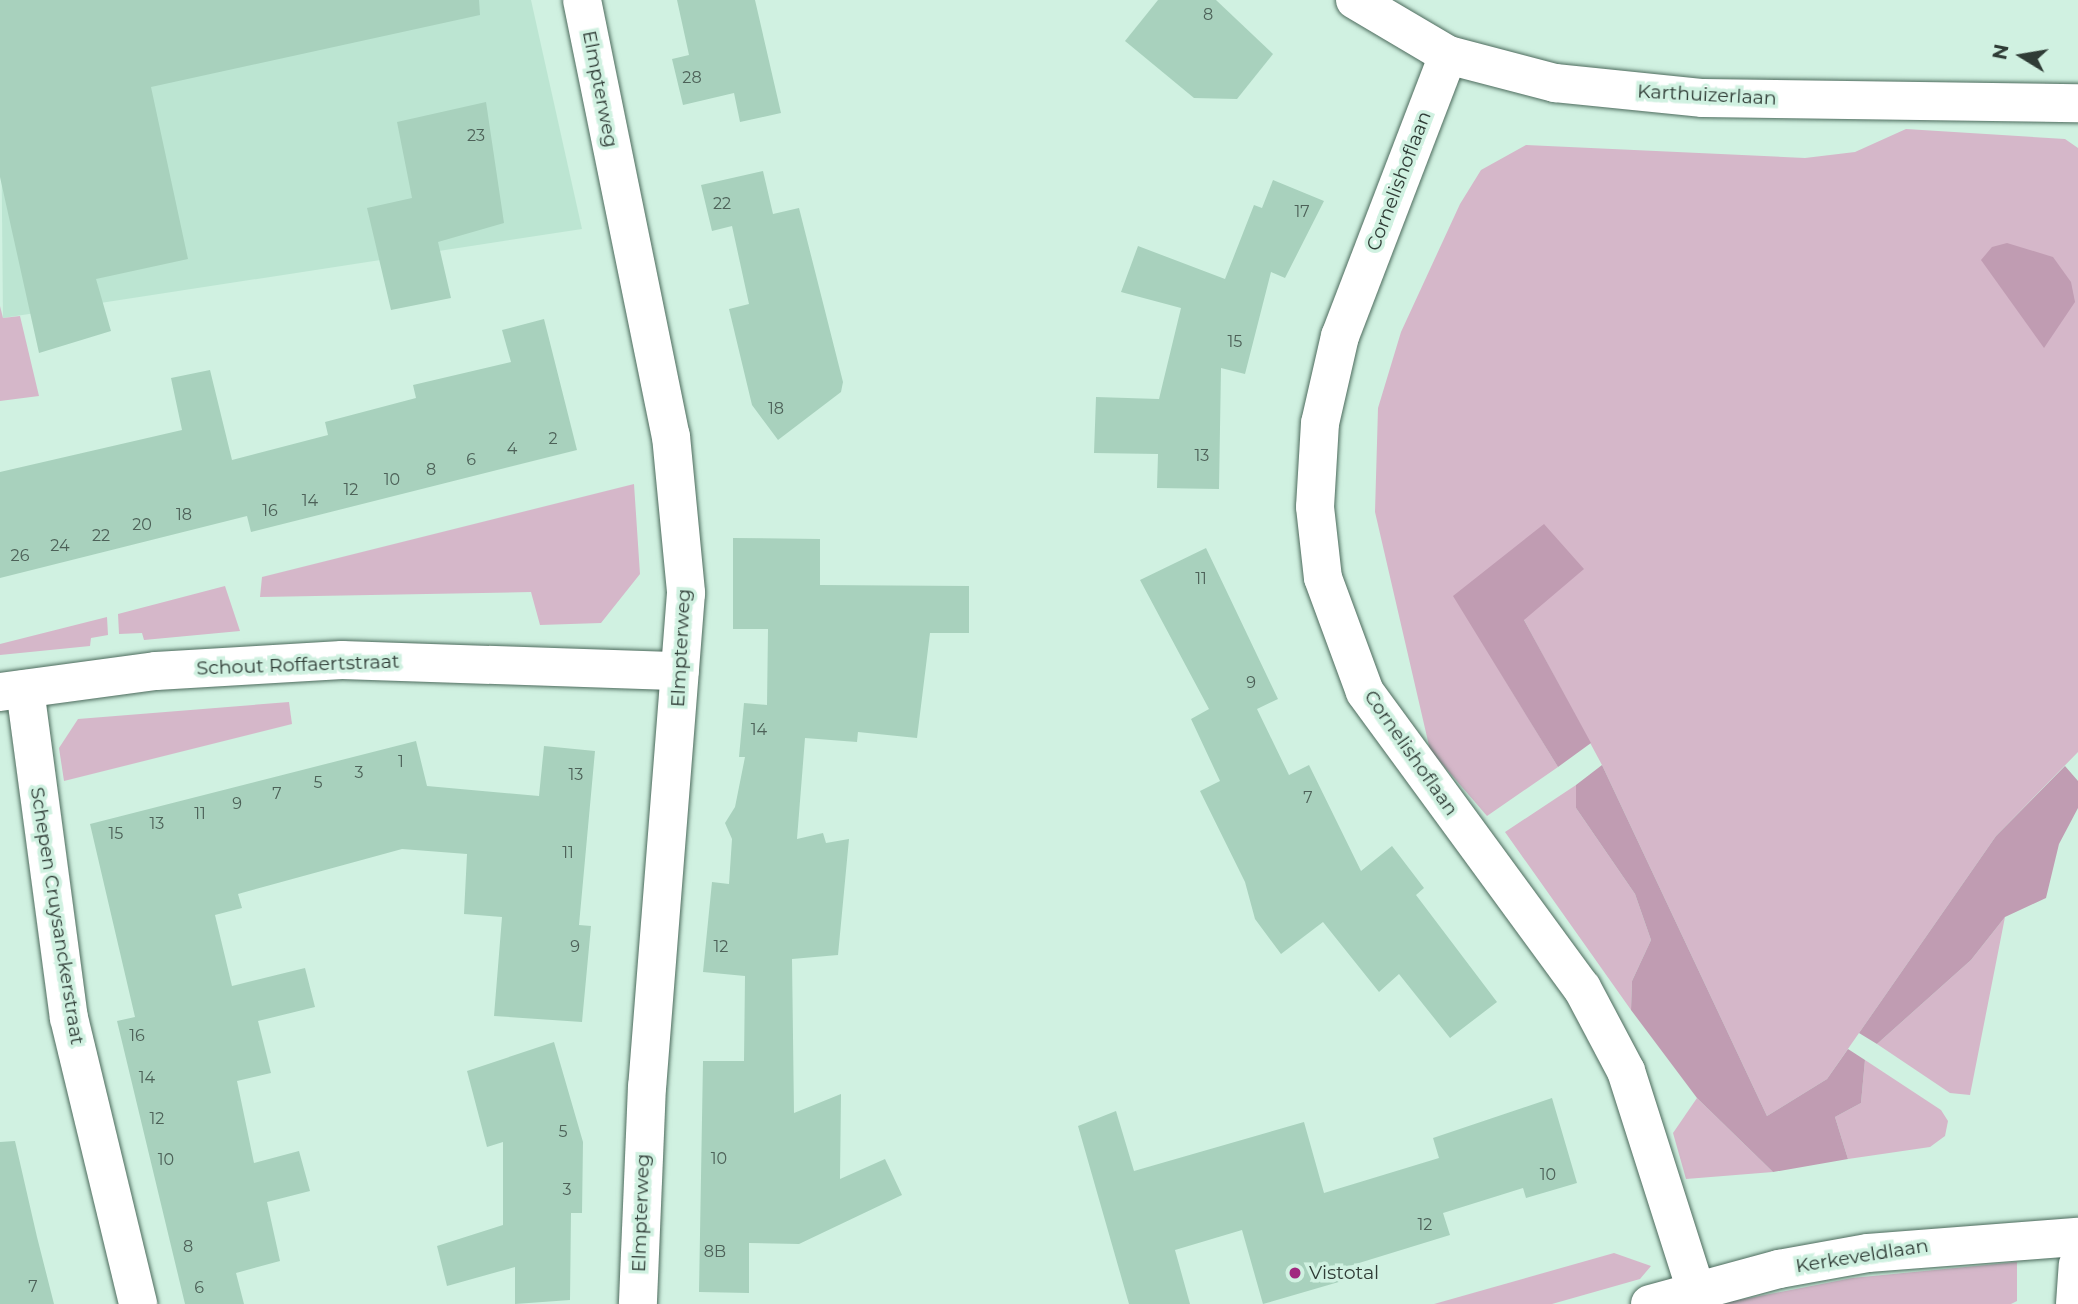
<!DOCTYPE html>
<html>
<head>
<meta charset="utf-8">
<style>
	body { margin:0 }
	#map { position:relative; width:2078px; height:1304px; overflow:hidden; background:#d0f1e1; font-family:Montserrat,sans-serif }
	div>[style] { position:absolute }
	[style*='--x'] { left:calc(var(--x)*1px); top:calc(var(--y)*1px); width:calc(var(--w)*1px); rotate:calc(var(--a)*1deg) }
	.built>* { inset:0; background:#bce5d2 }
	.green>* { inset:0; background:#d5b7c9 }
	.forest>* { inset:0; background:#c09cb2 }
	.building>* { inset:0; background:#a8d1bd }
	.roads { filter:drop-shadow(0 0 2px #4d6b5d) drop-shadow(0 0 2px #4d6b5d) }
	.street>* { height:38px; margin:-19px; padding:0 19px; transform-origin:19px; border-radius:19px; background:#fff }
	.secondary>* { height:38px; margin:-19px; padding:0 19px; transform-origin:19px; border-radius:19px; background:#fff }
	.dots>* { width:19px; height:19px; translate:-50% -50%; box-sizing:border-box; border:4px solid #d0f1e1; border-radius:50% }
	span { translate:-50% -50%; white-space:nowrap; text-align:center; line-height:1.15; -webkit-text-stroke:7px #d0f1e1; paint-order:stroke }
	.number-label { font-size:16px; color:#4d6158 }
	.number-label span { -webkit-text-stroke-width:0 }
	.street-label { font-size:19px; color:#2f3c36 }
	.poi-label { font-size:19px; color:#2f3c36 }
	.left { translate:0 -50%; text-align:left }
	.north { position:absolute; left:1987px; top:21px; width:70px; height:70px; -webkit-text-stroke:5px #d0f1e1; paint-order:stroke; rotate:281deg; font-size:19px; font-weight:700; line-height:28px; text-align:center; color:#2f3c36 }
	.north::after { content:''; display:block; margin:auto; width:24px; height:32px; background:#2f3c36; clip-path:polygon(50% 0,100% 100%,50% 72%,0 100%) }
</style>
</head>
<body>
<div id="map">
	<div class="built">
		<i style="clip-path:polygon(0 0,531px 0,582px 229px,3px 318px)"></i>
	</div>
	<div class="green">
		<i style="clip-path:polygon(1906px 129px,2065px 139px,2078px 148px,2078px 752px,1996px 836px,1827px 1079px,1767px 1116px,1602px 765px,1524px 620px,1454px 596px,1558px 767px,1487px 816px,1430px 750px,1375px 512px,1378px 408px,1401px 332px,1460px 204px,1481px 170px,1526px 145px,1805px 158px,1855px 152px)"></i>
		<i style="clip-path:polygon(0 306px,3px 318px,20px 316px,39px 396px,0 401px)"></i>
		<i style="clip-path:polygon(634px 484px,640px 574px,601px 623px,540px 625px,531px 592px,260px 597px,262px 577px)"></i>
		<i style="clip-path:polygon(225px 586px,240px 631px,144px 640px,142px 633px,119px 634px,118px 614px)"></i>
		<i style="clip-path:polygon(107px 617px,108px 635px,91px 638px,90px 646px,0 655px,0 644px)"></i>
		<i style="clip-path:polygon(289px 702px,292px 724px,64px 781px,59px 748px,78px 719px)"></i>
		<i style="clip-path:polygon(1576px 785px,1576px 808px,1635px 894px,1651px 940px,1632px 981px,1631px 1010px,1505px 832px)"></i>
		<i style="clip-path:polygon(2005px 917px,1970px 1095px,1950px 1093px,1877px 1044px,1971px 960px)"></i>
		<i style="clip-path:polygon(1865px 1060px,1941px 1110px,1948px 1121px,1945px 1136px,1930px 1147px,1848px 1159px,1835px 1117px,1861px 1103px)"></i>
		<i style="clip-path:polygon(1697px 1098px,1773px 1172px,1686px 1179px,1673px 1133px)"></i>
		<i style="clip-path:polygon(1614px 1253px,1651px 1266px,1640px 1279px,1552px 1304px,1434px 1304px)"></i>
		<i style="clip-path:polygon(2017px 1262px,2017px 1301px,2011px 1304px,1719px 1304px,1852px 1278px)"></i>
	</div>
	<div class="forest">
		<i style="clip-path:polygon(2007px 243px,2053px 257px,2071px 282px,2075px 302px,2044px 348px,1981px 260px,1992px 247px)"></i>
		<i style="clip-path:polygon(1544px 524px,1584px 569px,1524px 620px,1591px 743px,1558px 767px,1453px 596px)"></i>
		<i style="clip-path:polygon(1602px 765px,1767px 1116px,1827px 1079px,1848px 1049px,1865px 1060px,1861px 1103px,1835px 1117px,1848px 1159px,1773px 1172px,1697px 1098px,1631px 1010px,1632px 981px,1651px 940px,1635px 894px,1576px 808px,1576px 785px)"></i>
		<i style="clip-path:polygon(2065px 766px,2078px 781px,2078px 808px,2059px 844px,2046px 898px,2005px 917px,1971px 960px,1877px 1044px,1859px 1033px,1996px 836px)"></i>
	</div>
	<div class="building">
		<i style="clip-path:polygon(0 0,479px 0,480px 15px,151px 87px,188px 259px,96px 279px,111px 331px,39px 353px,0 177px)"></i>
		<i style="clip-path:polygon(677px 0,755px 0,781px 113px,740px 122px,734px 93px,683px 105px,672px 59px,689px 55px)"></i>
		<i style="clip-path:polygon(1158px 0,1216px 0,1273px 54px,1237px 99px,1194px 98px,1125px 41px)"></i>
		<i style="clip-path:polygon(486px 102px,504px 223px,438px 242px,451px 298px,391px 310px,367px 208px,412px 198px,397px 122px)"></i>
		<i style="clip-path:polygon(763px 171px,773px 214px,799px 208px,843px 382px,841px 392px,778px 440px,752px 405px,729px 309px,749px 304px,732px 226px,712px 231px,701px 185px)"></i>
		<i style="clip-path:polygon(1273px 180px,1324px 201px,1285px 278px,1271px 272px,1245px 374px,1221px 368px,1219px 489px,1157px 488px,1158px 454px,1094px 453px,1096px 397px,1159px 399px,1181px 308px,1121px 292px,1138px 246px,1225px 279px,1254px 205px,1262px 208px)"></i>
		<i style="clip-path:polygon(544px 319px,577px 450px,251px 532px,247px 516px,0 578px,0 472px,182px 430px,171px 378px,210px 370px,232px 460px,328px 435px,325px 422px,416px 398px,413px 385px,511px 362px,502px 330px)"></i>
		<i style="clip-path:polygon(733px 538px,820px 539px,820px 585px,969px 586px,969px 633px,930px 633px,917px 738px,858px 732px,857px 742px,805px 738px,797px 839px,823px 833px,826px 843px,849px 839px,838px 955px,792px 959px,794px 1113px,841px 1094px,840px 1179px,885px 1159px,902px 1195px,799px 1244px,749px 1243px,749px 1293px,699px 1292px,703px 1061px,744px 1061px,745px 976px,703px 972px,712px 882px,729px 884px,732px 839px,725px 823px,735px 807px,745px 757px,739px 757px,744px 703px,767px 705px,768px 629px,733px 629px)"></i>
		<i style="clip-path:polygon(1206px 548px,1278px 699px,1257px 709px,1289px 775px,1309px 765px,1361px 871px,1392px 846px,1424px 888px,1416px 895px,1497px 1002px,1450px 1038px,1399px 974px,1379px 992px,1323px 922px,1281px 954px,1255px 919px,1245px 882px,1200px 791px,1220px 781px,1191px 719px,1209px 709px,1140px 580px)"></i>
		<i style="clip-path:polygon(416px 741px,427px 786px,539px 796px,544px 746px,595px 751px,579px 925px,591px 926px,582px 1022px,494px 1016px,502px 917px,464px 914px,467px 854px,402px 849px,238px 894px,242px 908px,215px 915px,232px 986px,305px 968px,315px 1007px,258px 1021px,271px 1073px,237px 1081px,254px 1163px,299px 1151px,310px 1191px,267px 1202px,280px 1261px,236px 1273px,244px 1304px,185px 1304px,117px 1021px,135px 1017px,90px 824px)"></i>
		<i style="clip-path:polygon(554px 1042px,583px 1142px,582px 1213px,571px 1213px,570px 1300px,515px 1304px,515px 1267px,447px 1286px,437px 1246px,503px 1225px,503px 1142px,487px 1147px,467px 1071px)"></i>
		<i style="clip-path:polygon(1552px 1098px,1577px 1183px,1526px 1198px,1523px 1188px,1443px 1213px,1450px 1235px,1346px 1267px,1349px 1279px,1263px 1304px,1242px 1230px,1175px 1250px,1190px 1304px,1129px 1304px,1078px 1126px,1116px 1111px,1134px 1171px,1304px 1122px,1324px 1193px,1439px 1158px,1433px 1138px)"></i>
		<i style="clip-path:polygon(15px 1141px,37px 1237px,54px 1304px,0 1304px,0 1142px)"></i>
	</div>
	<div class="roads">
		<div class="street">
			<i style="--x:1355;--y:0;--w:108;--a:30.6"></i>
			<i style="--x:1448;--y:55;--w:111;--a:14.7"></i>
			<i style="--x:1555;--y:83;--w:149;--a:5.8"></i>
			<i style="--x:1703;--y:98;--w:375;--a:0.8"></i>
			<i style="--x:1448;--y:55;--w:301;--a:111"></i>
			<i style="--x:1340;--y:336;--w:89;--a:102.9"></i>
			<i style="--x:1320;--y:423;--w:84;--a:93.4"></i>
			<i style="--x:1315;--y:507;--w:71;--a:83.6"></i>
			<i style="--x:1323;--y:578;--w:121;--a:69.8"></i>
			<i style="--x:1365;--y:692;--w:367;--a:53.8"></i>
			<i style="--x:1582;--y:988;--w:94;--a:62.1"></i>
			<i style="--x:1626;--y:1071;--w:233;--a:72.3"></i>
			<i style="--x:25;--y:689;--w:332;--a:82.4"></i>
			<i style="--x:69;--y:1018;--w:294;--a:76.4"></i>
			<i style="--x:0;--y:692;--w:157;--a:-7.7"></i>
			<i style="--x:156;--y:671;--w:186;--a:-3.4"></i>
			<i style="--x:342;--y:660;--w:338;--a:1.9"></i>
			<i style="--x:1650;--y:1304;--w:134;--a:-15.2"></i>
			<i style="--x:1779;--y:1269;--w:90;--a:-10.2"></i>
			<i style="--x:1868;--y:1253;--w:211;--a:-4.4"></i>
			<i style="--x:2075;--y:1304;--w:39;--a:-86"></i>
		</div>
		<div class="secondary">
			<i style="--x:582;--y:0;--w:445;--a:78.5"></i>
			<i style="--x:671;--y:436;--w:158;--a:84.5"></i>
			<i style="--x:686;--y:593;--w:495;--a:94.5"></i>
			<i style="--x:647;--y:1086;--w:218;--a:92.4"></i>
		</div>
	</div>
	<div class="dots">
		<i style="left:1295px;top:1273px;background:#a1287f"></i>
	</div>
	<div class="number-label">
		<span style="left:1208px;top:15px">8</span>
		<span style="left:692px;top:78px">28</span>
		<span style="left:476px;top:136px">23</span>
		<span style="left:722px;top:204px">22</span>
		<span style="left:1302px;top:212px">17</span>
		<span style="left:1235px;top:342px">15</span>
		<span style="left:776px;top:409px">18</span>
		<span style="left:553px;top:439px">2</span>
		<span style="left:512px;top:449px">4</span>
		<span style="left:1202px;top:456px">13</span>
		<span style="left:471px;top:460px">6</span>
		<span style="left:431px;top:470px">8</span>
		<span style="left:392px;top:480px">10</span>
		<span style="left:351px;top:490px">12</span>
		<span style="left:310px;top:501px">14</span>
		<span style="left:270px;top:511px">16</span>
		<span style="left:184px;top:515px">18</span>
		<span style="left:142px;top:525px">20</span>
		<span style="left:101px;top:536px">22</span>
		<span style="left:60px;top:546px">24</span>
		<span style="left:20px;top:556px">26</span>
		<span style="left:1201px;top:579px">11</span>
		<span style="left:1251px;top:683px">9</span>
		<span style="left:759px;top:730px">14</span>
		<span style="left:401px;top:762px">1</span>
		<span style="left:359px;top:773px">3</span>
		<span style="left:576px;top:775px">13</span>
		<span style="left:318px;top:783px">5</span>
		<span style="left:277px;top:794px">7</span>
		<span style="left:1308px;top:798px">7</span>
		<span style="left:237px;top:804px">9</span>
		<span style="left:200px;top:814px">11</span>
		<span style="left:157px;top:824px">13</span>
		<span style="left:116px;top:834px">15</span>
		<span style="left:568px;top:853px">11</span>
		<span style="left:575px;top:947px">9</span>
		<span style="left:721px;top:947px">12</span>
		<span style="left:137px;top:1036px">16</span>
		<span style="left:147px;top:1078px">14</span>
		<span style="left:157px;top:1119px">12</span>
		<span style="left:563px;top:1132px">5</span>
		<span style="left:719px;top:1159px">10</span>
		<span style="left:166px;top:1160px">10</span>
		<span style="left:1548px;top:1175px">10</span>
		<span style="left:567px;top:1190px">3</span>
		<span style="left:1425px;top:1225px">12</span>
		<span style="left:188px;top:1247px">8</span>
		<span style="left:715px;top:1252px">8B</span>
		<span style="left:33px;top:1287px">7</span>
		<span style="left:199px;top:1288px">6</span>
	</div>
	<div class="street-label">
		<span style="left:600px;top:89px;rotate:79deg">Elmpterweg</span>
		<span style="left:1707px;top:95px;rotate:3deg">Karthuizerlaan</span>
		<span style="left:1399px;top:181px;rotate:-69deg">Cornelishoflaan</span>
		<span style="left:681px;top:648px;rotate:-87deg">Elmpterweg</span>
		<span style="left:298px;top:665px;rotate:-2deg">Schout Roffaertstraat</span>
		<span style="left:1411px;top:753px;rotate:55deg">Cornelishoflaan</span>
		<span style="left:57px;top:916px;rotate:81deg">Schepen Cruysanckerstraat</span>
		<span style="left:641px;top:1213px;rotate:-88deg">Elmpterweg</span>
		<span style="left:1862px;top:1256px;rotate:-9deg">Kerkeveldlaan</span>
	</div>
	<div class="poi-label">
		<span class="left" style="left:1309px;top:1273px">Vistotal</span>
	</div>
	<div class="north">N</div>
</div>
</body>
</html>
